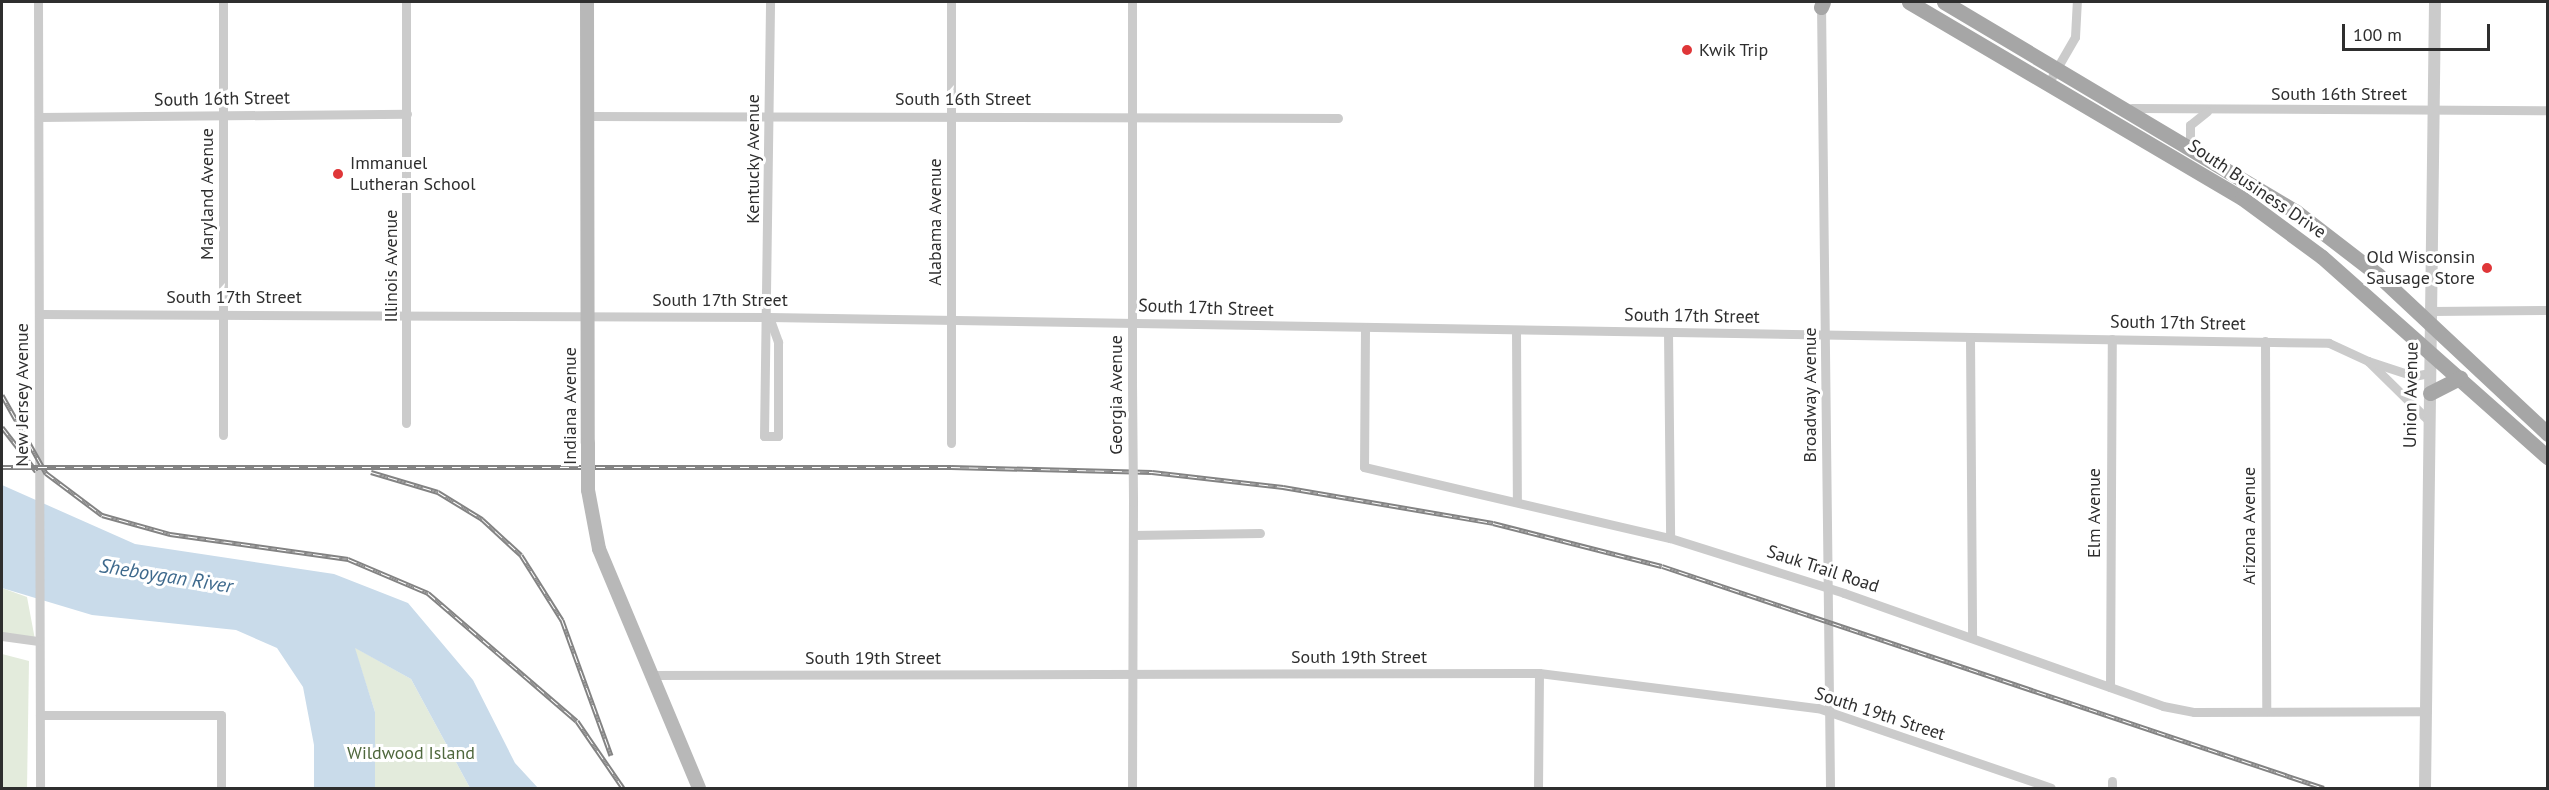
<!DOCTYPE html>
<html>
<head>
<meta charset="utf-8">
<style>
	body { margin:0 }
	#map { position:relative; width:2549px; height:790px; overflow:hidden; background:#fff; font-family:"PT Sans",sans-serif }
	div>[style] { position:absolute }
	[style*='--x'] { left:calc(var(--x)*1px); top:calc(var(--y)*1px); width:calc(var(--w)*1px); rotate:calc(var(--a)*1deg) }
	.green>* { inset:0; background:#e3ebdc }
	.water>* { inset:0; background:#c9dbea }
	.minor>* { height:9px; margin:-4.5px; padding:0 4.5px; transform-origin:4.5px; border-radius:4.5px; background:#cbcbcb }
	.tertiary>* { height:12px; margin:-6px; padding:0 6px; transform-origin:6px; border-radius:6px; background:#cbcbcb }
	.secondary>* { height:14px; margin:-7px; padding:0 7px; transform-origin:7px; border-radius:7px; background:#b8b8b8 }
	.primary>* { height:15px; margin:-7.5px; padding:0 7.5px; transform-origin:7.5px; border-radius:7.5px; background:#a6a6a6 }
	.rail>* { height:5px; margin-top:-2.5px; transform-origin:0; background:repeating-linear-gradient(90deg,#fff 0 9px,#838383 0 18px); box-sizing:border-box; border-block:2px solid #838383 }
	.minor-bridge>* { height:9px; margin:-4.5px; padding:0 4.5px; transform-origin:4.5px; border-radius:4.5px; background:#cbcbcb }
	.secondary-bridge>* { height:14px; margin:-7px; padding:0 7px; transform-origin:7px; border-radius:7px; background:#b8b8b8 }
	.dots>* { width:16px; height:16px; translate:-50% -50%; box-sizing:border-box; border:3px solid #fff; border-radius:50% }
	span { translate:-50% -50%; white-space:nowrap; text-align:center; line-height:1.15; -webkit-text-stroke:6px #fff; paint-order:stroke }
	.poi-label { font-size:18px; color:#2e2e2e }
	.left { translate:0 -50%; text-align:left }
	.right { translate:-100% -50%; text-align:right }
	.street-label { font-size:18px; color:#2e2e2e }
	.park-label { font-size:18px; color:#4f683d }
	.water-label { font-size:20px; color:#3f6a8d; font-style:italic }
	.frame { position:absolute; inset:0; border:3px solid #2e2e2e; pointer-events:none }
	.scale { position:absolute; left:2342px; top:24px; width:148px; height:27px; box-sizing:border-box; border:3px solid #2e2e2e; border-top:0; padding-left:8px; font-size:18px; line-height:21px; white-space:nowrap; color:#2e2e2e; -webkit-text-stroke:4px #fff; paint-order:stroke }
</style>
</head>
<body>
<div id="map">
	<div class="green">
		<i style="clip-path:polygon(2px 588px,27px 597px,36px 645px,2px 640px)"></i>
		<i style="clip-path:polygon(354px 647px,411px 679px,470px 788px,375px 788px,375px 712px)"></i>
		<i style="clip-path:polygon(2px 654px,29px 661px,27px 788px,2px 788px)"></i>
	</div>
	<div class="water">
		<i style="clip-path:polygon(2px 485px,135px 544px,334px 574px,408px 603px,473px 680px,515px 763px,538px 788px,470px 788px,411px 679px,355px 648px,375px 712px,375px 788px,314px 788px,314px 745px,303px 687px,277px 648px,236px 630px,92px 615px,2px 588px)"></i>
	</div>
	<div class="minor">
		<i style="--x:38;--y:2;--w:786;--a:89.85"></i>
		<i style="--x:223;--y:2;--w:433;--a:90"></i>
		<i style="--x:1821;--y:4;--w:784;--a:89.34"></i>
		<i style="--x:2049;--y:82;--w:52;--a:-60"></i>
		<i style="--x:2075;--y:37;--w:35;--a:-87"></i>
		<i style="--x:2132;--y:108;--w:416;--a:0.3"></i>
		<i style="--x:588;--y:116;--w:750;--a:0.15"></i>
		<i style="--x:39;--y:117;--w:368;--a:-0.5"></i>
		<i style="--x:2190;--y:144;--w:19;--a:-90"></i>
		<i style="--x:2190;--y:125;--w:22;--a:-39"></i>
		<i style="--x:2431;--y:311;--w:117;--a:-0.5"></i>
		<i style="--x:39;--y:314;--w:730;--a:0.24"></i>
		<i style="--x:769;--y:317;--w:1560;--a:0.95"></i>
		<i style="--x:2329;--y:343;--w:43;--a:24.8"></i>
		<i style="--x:2368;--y:361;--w:86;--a:44.5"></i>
		<i style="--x:769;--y:317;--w:27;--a:70"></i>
		<i style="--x:778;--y:342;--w:94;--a:90"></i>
		<i style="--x:778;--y:436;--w:14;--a:180"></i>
		<i style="--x:764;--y:436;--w:434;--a:-89.2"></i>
		<i style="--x:1365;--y:328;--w:139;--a:90.4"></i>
		<i style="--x:1364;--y:467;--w:314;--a:13.1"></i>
		<i style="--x:1670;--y:538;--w:182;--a:17.5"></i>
		<i style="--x:1844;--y:593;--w:338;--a:19.5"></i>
		<i style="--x:2163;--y:706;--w:32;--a:11"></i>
		<i style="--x:2194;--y:712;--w:233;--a:-0.2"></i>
		<i style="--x:1516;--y:330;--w:169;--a:89.7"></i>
		<i style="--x:1668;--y:332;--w:206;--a:89.4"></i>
		<i style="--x:1970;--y:337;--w:299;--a:89.6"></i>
		<i style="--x:2265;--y:341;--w:370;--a:89.8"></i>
		<i style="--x:2368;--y:361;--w:48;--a:18.1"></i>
		<i style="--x:2414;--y:376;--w:16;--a:-11"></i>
		<i style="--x:1132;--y:384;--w:382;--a:-90"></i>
		<i style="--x:406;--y:423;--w:421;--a:-90"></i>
		<i style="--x:951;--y:443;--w:441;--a:-90"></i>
		<i style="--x:1133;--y:535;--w:127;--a:-0.9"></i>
		<i style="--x:2;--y:636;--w:37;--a:8"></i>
		<i style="--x:651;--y:675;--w:888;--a:-0.13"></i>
		<i style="--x:1539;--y:673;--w:281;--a:7.2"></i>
		<i style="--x:1818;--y:708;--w:246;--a:18.9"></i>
		<i style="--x:2110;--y:687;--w:348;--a:-89.7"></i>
		<i style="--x:40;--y:715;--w:181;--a:0"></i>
		<i style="--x:221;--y:715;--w:73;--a:90"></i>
		<i style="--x:1132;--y:788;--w:286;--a:-89.8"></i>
		<i style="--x:1538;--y:788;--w:115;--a:-89.5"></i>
		<i style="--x:2112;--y:788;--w:7;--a:-90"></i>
	</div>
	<div class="tertiary">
		<i style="--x:2425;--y:788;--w:786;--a:-89.27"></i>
	</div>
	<div class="secondary">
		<i style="--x:587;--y:2;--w:441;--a:89.9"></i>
		<i style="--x:588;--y:490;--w:60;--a:79.4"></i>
		<i style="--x:599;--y:549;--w:259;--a:67.3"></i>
	</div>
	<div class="primary">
		<i style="--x:1909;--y:2;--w:386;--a:30.5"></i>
		<i style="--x:2242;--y:198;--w:99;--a:36.4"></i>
		<i style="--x:2322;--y:257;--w:302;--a:41.6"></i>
		<i style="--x:1944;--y:2;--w:409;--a:30.8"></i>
		<i style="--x:2295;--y:211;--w:105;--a:37.6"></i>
		<i style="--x:2378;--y:275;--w:233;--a:43.1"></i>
		<i style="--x:1821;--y:7;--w:5;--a:-68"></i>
		<i style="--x:2430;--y:393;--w:34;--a:-27"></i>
	</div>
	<div class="rail">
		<i style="--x:2;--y:395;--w:90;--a:60.6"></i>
		<i style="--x:46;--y:473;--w:70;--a:36.9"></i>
		<i style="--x:102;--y:515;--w:71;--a:15.6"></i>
		<i style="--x:170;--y:534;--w:180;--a:8"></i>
		<i style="--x:348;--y:559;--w:87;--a:23"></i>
		<i style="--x:428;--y:593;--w:196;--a:40.7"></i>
		<i style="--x:577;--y:721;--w:81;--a:55.5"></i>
		<i style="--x:2;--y:427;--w:56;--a:52.3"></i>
		<i style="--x:2;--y:467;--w:949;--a:0"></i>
		<i style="--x:951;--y:467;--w:201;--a:1.4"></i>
		<i style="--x:1152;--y:472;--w:132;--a:6.5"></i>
		<i style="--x:1283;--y:487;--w:213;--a:9.7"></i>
		<i style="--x:1493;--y:523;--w:174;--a:14.3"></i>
		<i style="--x:1662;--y:566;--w:698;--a:18.54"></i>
		<i style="--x:371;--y:472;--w:70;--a:16.6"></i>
		<i style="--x:438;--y:492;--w:52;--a:31.5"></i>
		<i style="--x:482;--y:519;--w:53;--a:42.7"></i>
		<i style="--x:521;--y:555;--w:77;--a:57.8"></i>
		<i style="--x:562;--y:620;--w:144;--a:70.1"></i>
	</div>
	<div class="minor-bridge">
		<i style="--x:1132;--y:384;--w:118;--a:89.5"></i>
	</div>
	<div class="secondary-bridge">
		<i style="--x:588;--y:443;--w:47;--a:90"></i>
	</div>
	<div class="dots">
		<i style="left:1687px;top:50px;background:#df3638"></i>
		<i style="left:338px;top:174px;background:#df3638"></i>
		<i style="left:2487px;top:268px;background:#df3638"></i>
	</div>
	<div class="poi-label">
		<span class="left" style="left:1699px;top:50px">Kwik Trip</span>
		<span class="left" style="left:350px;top:174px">Immanuel<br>Lutheran School</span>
		<span class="right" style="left:2475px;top:268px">Old Wisconsin<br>Sausage Store</span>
	</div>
	<div class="street-label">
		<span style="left:2339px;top:94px">South 16th Street</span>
		<span style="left:222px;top:99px;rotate:-1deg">South 16th Street</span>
		<span style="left:963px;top:99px">South 16th Street</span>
		<span style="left:753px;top:159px;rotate:-90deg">Kentucky Avenue</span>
		<span style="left:2257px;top:189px;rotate:34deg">South Business Drive</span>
		<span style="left:207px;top:194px;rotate:-90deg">Maryland Avenue</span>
		<span style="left:935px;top:222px;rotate:-90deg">Alabama Avenue</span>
		<span style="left:391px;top:266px;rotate:-90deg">Illinois Avenue</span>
		<span style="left:234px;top:297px">South 17th Street</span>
		<span style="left:720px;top:300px">South 17th Street</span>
		<span style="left:1206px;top:308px;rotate:2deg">South 17th Street</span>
		<span style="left:1692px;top:316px;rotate:1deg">South 17th Street</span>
		<span style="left:2178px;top:323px;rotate:1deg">South 17th Street</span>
		<span style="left:22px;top:395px;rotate:-90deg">New Jersey Avenue</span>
		<span style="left:1116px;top:395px;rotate:-90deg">Georgia Avenue</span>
		<span style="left:1810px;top:395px;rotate:-90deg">Broadway Avenue</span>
		<span style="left:2411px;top:395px;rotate:-89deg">Union Avenue</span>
		<span style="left:570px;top:406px;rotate:-90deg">Indiana Avenue</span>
		<span style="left:2094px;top:513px;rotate:-90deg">Elm Avenue</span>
		<span style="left:2249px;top:526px;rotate:-90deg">Arizona Avenue</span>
		<span style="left:1823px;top:569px;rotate:18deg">Sauk Trail Road</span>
		<span style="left:1359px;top:657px">South 19th Street</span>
		<span style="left:873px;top:658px">South 19th Street</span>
		<span style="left:1880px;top:714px;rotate:18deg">South 19th Street</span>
	</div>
	<div class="park-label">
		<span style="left:411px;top:753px">Wildwood Island</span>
	</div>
	<div class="water-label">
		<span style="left:166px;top:576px;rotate:9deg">Sheboygan River</span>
	</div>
	<div class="frame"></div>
	<div class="scale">100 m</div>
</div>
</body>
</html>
